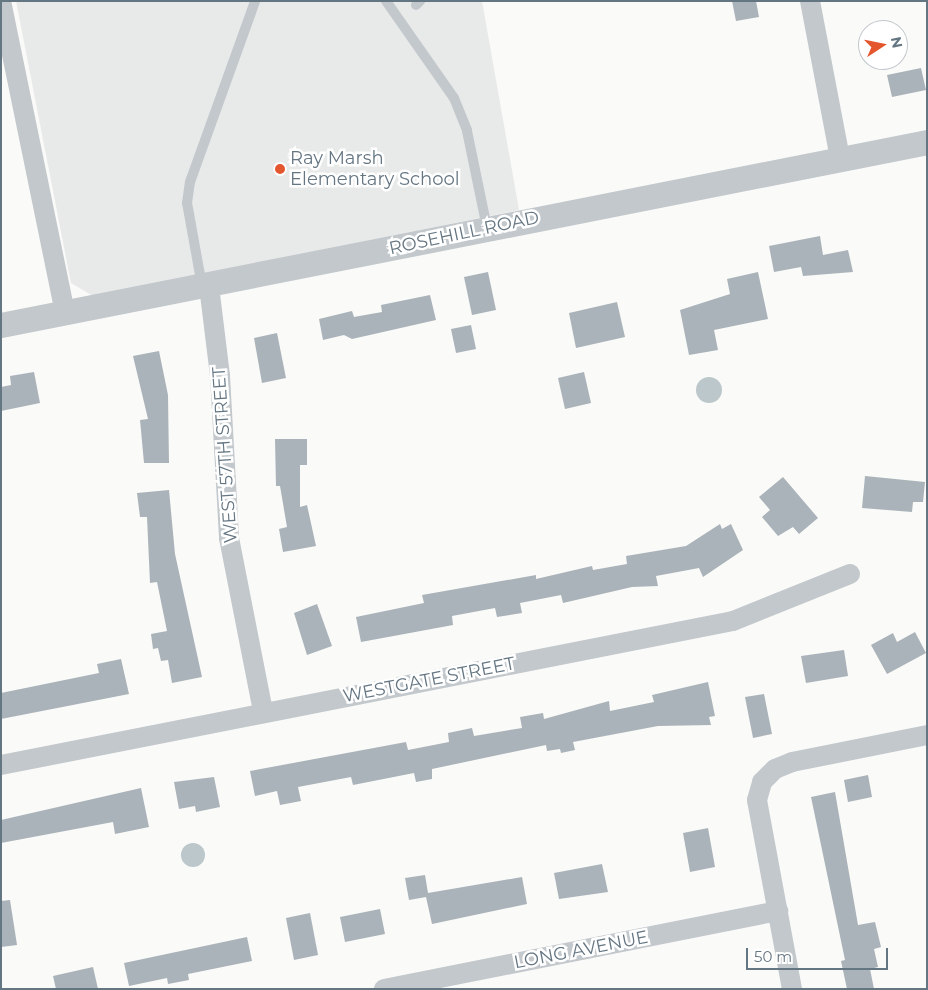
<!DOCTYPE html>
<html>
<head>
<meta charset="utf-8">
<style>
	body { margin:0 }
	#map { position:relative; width:928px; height:990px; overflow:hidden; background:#fafaf8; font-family:Montserrat,sans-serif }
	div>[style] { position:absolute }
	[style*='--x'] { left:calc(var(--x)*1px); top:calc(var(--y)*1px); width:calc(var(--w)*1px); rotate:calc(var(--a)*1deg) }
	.built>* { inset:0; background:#e8e9e9 }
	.water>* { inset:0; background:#bbc7cb }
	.round { border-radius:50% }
	.building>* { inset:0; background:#aab3b9 }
	.service>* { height:10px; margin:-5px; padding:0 5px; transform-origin:5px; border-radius:5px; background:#c3c8cc }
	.minor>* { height:20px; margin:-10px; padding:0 10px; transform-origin:10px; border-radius:10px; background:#c3c8cc }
	.tertiary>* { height:25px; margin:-12.5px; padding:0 12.5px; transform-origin:12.5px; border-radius:12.5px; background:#c3c8cc }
	.dots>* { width:14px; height:14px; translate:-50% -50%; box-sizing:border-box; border:2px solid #fff; border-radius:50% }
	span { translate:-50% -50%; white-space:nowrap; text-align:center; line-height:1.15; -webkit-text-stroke:5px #fff; paint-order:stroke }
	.poi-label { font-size:18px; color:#657683 }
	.left { translate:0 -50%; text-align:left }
	.street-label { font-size:18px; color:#657683 }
	.frame { position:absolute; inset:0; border:2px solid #657683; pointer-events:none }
	.north { position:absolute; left:858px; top:20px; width:50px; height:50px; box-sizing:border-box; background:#fff; border:1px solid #c1c8cd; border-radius:50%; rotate:79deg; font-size:14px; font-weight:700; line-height:20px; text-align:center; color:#657683 }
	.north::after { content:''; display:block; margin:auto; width:18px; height:22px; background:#e4572e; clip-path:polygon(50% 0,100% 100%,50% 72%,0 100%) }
	.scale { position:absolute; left:746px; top:948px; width:142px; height:22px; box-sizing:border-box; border:2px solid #657683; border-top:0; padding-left:6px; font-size:15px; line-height:18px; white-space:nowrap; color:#657683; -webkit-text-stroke:4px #fff; paint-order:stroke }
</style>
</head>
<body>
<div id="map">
	<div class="built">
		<i style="clip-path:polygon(16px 1px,482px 1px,519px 210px,93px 296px,71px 283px)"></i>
	</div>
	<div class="water">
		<i class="round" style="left:696px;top:377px;width:26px;height:26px"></i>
		<i class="round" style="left:181px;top:843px;width:24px;height:24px"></i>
	</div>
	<div class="building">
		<i style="clip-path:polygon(732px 1px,756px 1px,759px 17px,736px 21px)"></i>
		<i style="clip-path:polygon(921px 68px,926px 90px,892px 97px,887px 75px)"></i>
		<i style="clip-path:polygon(820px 236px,823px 255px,848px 250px,853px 272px,803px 276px,801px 267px,774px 272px,769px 246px)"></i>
		<i style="clip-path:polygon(488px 272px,496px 310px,472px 315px,464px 277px)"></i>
		<i style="clip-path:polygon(758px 272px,768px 319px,714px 330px,718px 350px,689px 355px,680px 310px,730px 294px,727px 279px)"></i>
		<i style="clip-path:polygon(430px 295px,436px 320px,352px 339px,344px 335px,323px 340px,319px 319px,352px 311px,354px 317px,382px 312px,381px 305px)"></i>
		<i style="clip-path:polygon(617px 302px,625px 337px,576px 348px,569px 313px)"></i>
		<i style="clip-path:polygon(471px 325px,476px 349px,456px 353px,451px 329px)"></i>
		<i style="clip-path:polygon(277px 333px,286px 378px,262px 383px,254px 338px)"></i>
		<i style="clip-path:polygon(159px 351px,168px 395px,169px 463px,144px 463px,140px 420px,148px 419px,133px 356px)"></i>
		<i style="clip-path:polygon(34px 372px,40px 403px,1px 411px,1px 387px,11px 385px,10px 376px)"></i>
		<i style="clip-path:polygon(584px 372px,591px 403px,565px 409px,558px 378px)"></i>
		<i style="clip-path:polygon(275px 439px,307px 439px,307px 465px,300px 465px,300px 507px,307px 505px,316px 546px,283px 552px,279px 529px,287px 527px,280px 486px,276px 486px)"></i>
		<i style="clip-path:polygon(865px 476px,925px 482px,923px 502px,913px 502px,912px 512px,862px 508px)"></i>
		<i style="clip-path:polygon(783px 477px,818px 518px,799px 534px,793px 527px,778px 536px,762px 517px,770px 510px,759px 497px)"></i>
		<i style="clip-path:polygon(169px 490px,175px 554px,202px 677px,172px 683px,168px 660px,161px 661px,158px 648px,153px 649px,151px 634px,167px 631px,157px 582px,150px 583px,147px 517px,140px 517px,137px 493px)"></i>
		<i style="clip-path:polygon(720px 524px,722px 529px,731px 524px,743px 550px,703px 577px,699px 568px,656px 576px,658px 586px,632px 587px,563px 603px,561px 595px,520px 603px,522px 613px,497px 617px,495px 608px,452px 616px,453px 625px,361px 642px,356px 617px,424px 603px,422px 595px,536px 575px,536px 579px,592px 566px,593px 570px,627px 564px,626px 556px,686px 546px)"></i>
		<i style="clip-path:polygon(317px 604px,332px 646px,307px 655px,294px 613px)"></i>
		<i style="clip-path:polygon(915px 632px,926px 653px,887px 674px,871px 645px,893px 633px,897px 642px)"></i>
		<i style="clip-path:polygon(844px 650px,848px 676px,806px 683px,801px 656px)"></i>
		<i style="clip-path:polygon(121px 659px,129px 694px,1px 719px,1px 693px,99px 673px,97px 664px)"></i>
		<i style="clip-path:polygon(708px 682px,715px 716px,709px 717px,711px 725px,658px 726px,573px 742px,575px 750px,561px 753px,560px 749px,547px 751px,546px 745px,432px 769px,432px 779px,416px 782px,414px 773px,353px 785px,351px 777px,298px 787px,301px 801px,280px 805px,277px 791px,255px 796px,250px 771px,406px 742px,408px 750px,449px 742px,448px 733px,472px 728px,474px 736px,522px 728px,520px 717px,543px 713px,544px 719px,609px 701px,610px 711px,654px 702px,652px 695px)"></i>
		<i style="clip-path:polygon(764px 694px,772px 734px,753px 738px,745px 697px)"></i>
		<i style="clip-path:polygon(868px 775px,872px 797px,848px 802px,844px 780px)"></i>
		<i style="clip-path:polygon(214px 777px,220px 807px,196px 812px,195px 806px,179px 809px,174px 782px)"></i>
		<i style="clip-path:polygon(141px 788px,149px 827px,115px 834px,113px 822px,1px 843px,1px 820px)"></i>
		<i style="clip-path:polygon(835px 792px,858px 925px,875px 922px,881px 947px,874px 949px,878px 967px,870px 969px,874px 989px,847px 989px,841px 961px,845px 960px,811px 797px)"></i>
		<i style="clip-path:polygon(708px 828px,715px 867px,690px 872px,683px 833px)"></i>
		<i style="clip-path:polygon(602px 864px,608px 892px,559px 899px,554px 873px)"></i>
		<i style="clip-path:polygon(425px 875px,428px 893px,522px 877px,527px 904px,432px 924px,426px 897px,409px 900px,405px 878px)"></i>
		<i style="clip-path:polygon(10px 900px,17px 945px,1px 947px,1px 901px)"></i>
		<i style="clip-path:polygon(380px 909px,385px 934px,345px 942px,340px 917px)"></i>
		<i style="clip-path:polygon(310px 913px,318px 955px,294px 960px,286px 918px)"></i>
		<i style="clip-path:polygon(247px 937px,252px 961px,188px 974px,189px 980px,168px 984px,167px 978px,129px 986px,124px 963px)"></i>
		<i style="clip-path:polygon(93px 967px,98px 989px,56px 989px,53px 976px)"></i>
	</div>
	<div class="service">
		<i style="--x:386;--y:1;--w:118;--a:55"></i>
		<i style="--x:454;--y:98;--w:35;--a:68"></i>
		<i style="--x:467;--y:131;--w:99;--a:78.3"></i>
		<i style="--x:416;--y:5;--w:6;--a:-45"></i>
		<i style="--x:202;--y:286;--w:84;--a:-100.2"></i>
		<i style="--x:187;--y:203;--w:21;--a:-82"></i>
		<i style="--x:190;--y:182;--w:192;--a:-70.2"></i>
	</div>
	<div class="minor">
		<i style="--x:1;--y:1;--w:318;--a:78.4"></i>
		<i style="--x:810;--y:1;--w:160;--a:79.2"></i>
		<i style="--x:209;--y:286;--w:91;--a:83"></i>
		<i style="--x:220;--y:376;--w:162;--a:86.8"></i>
		<i style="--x:229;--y:538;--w:177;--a:78.9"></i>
		<i style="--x:1;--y:765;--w:746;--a:-11.13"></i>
		<i style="--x:733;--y:621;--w:126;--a:-21.9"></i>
		<i style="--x:384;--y:989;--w:402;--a:-11.2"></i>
		<i style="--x:792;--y:989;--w:192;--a:-100.5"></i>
		<i style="--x:757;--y:800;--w:19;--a:-74"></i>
		<i style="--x:762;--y:782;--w:18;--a:-45"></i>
		<i style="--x:775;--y:769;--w:18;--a:-22"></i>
		<i style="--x:792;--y:762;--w:138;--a:-11.3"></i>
	</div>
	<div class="tertiary">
		<i style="--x:1;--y:325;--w:944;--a:-11.18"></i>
	</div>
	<div class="dots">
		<i style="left:280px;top:169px;background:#e4572e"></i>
	</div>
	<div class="poi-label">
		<span class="left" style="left:290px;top:169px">Ray Marsh<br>Elementary School</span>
	</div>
	<div class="street-label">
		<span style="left:464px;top:233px;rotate:-12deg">ROSEHILL ROAD</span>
		<span style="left:225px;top:455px;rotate:-94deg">WEST 57TH STREET</span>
		<span style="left:429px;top:680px;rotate:-11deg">WESTGATE STREET</span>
		<span style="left:581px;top:950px;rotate:-11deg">LONG AVENUE</span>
	</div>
	<div class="frame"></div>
	<div class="north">N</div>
	<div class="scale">50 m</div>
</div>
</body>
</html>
